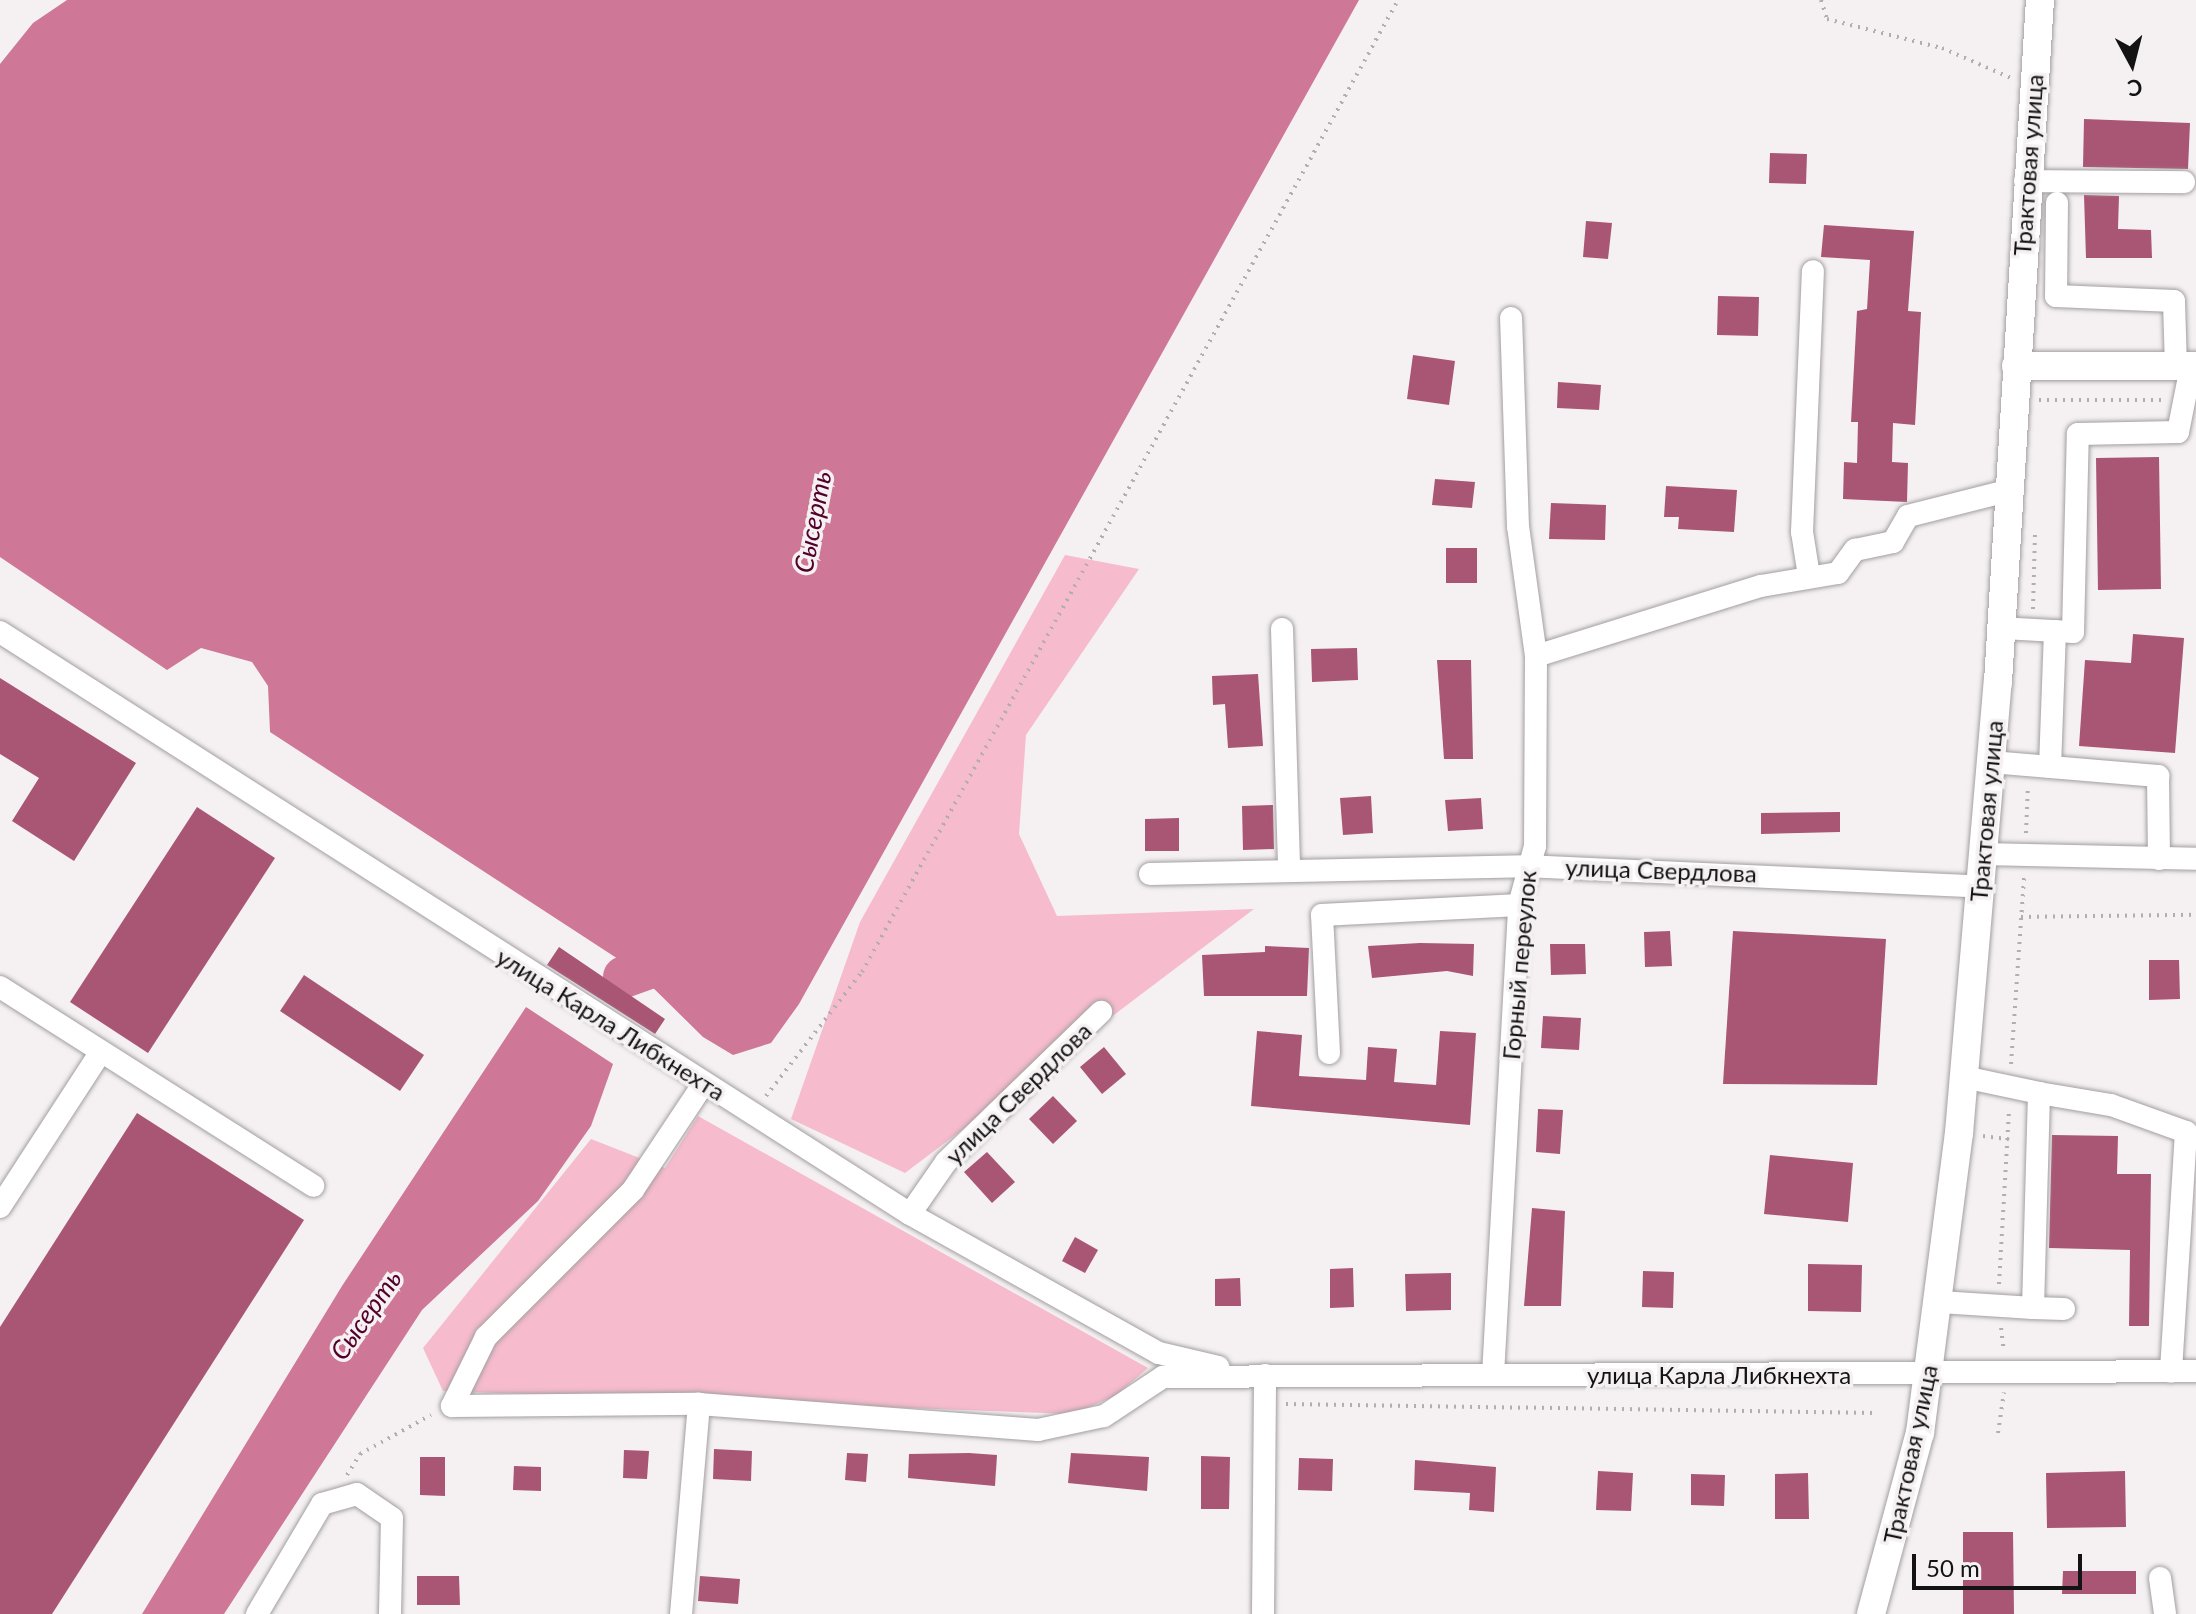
<!DOCTYPE html>
<html>
<head>
<meta charset="utf-8">
<style>
	body { margin:0 }
	#map { position:relative; width:2196px; height:1614px; overflow:hidden; background:#f5f1f3; font-family:Lato,sans-serif }
	div>[style] { position:absolute }
	[style*='--x'] { left:calc(var(--x)*1px); top:calc(var(--y)*1px); width:calc(var(--w)*1px); rotate:calc(var(--a)*1deg) }
	.green>* { inset:0; background:#f6bbcd }
	.water>* { inset:0; background:#ce7796 }
	.river>* { height:42px; margin:-21px; padding:0 21px; transform-origin:21px; border-radius:21px; background:#ce7796 }
	.building>* { inset:0; background:#a95574 }
	.path>* { height:4px; margin-top:-2px; transform-origin:0; background:repeating-linear-gradient(90deg,#b1aeaf 0 2px,transparent 0 8px) }
	.roads { filter:drop-shadow(0 0 2px #a39fa0) drop-shadow(0 0 2px #a39fa0) }
	.minor>* { height:22px; margin:-11px; padding:0 11px; transform-origin:11px; border-radius:11px; background:#fff }
	.major>* { height:28px; margin:-14px; padding:0 14px; transform-origin:14px; border-radius:14px; background:#fff }
	span { translate:-50% -50%; white-space:nowrap; text-align:center; line-height:1.15; -webkit-text-stroke:7px #f5f1f3; paint-order:stroke }
	.street-label { font-size:24px; color:#141313 }
	.water-label { font-size:26px; color:#53012a; font-style:italic }
	.north { position:absolute; left:2092px; top:24px; width:80px; height:80px; -webkit-text-stroke:6px #f5f1f3; paint-order:stroke; rotate:173deg; font-size:22px; font-weight:700; line-height:32px; text-align:center; color:#141313 }
	.north::after { content:''; display:block; margin:auto; width:28px; height:36px; background:#141313; clip-path:polygon(50% 0,100% 100%,50% 72%,0 100%) }
	.scale { position:absolute; left:1912px; top:1554px; width:170px; height:36px; box-sizing:border-box; border:4px solid #141313; border-top:0; padding-left:10px; font-size:24px; line-height:28px; white-space:nowrap; color:#141313; -webkit-text-stroke:6px #f5f1f3; paint-order:stroke }
</style>
</head>
<body>
<div id="map">
	<div class="green">
		<i style="clip-path:polygon(1065px 555px,1139px 569px,1026px 735px,1019px 834px,1057px 916px,1254px 909px,905px 1173px,791px 1119px,860px 922px)"></i>
		<i style="clip-path:polygon(698px 1116px,1148px 1368px,1115px 1396px,1073px 1414px,443px 1391px,423px 1348px,591px 1139px,665px 1168px)"></i>
	</div>
	<div class="water">
		<i style="clip-path:polygon(67px 0,1359px 0,799px 1004px,771px 1043px,733px 1055px,703px 1037px,635px 970px,270px 732px,268px 686px,252px 662px,201px 648px,167px 670px,0 557px,0 64px,33px 23px)"></i>
		<i style="clip-path:polygon(526px 1007px,613px 1064px,591px 1126px,538px 1201px,422px 1310px,224px 1614px,142px 1614px,342px 1286px)"></i>
	</div>
	<div class="river">
		<i style="--x:624;--y:977;--w:71;--a:-19.7"></i>
	</div>
	<div class="building">
		<i style="clip-path:polygon(2084px 119px,2190px 123px,2188px 169px,2083px 167px)"></i>
		<i style="clip-path:polygon(1770px 153px,1807px 154px,1806px 184px,1769px 183px)"></i>
		<i style="clip-path:polygon(2084px 195px,2119px 196px,2118px 229px,2151px 230px,2152px 258px,2086px 258px)"></i>
		<i style="clip-path:polygon(1586px 221px,1612px 223px,1608px 259px,1583px 257px)"></i>
		<i style="clip-path:polygon(1824px 225px,1914px 231px,1908px 311px,1921px 312px,1915px 425px,1893px 423px,1892px 462px,1908px 463px,1907px 502px,1843px 499px,1844px 462px,1857px 463px,1858px 422px,1851px 422px,1857px 311px,1867px 309px,1870px 260px,1821px 257px)"></i>
		<i style="clip-path:polygon(1718px 296px,1759px 297px,1758px 336px,1717px 335px)"></i>
		<i style="clip-path:polygon(1413px 355px,1455px 361px,1449px 405px,1407px 399px)"></i>
		<i style="clip-path:polygon(1558px 382px,1601px 385px,1599px 410px,1557px 408px)"></i>
		<i style="clip-path:polygon(2159px 457px,2161px 589px,2098px 590px,2096px 458px)"></i>
		<i style="clip-path:polygon(1435px 479px,1475px 482px,1472px 508px,1432px 505px)"></i>
		<i style="clip-path:polygon(1666px 486px,1737px 490px,1734px 532px,1678px 529px,1679px 517px,1664px 517px)"></i>
		<i style="clip-path:polygon(1551px 503px,1606px 505px,1605px 540px,1549px 539px)"></i>
		<i style="clip-path:polygon(1446px 548px,1477px 548px,1477px 583px,1446px 583px)"></i>
		<i style="clip-path:polygon(2133px 634px,2184px 638px,2175px 753px,2079px 746px,2085px 660px,2131px 663px)"></i>
		<i style="clip-path:polygon(1357px 648px,1358px 680px,1312px 682px,1311px 649px)"></i>
		<i style="clip-path:polygon(1437px 660px,1471px 660px,1473px 759px,1444px 759px)"></i>
		<i style="clip-path:polygon(1258px 674px,1263px 746px,1228px 748px,1225px 704px,1213px 705px,1212px 676px)"></i>
		<i style="clip-path:polygon(0 678px,136px 763px,74px 861px,12px 821px,39px 778px,0 754px)"></i>
		<i style="clip-path:polygon(1371px 796px,1373px 833px,1343px 835px,1340px 798px)"></i>
		<i style="clip-path:polygon(1481px 798px,1483px 829px,1448px 831px,1445px 800px)"></i>
		<i style="clip-path:polygon(1273px 805px,1274px 849px,1243px 850px,1242px 806px)"></i>
		<i style="clip-path:polygon(197px 807px,275px 858px,148px 1053px,70px 1002px)"></i>
		<i style="clip-path:polygon(1840px 812px,1840px 832px,1761px 834px,1761px 813px)"></i>
		<i style="clip-path:polygon(1179px 818px,1179px 851px,1145px 851px,1145px 819px)"></i>
		<i style="clip-path:polygon(1670px 931px,1672px 966px,1645px 967px,1644px 932px)"></i>
		<i style="clip-path:polygon(1733px 931px,1886px 939px,1877px 1085px,1723px 1084px)"></i>
		<i style="clip-path:polygon(1420px 943px,1474px 944px,1473px 976px,1447px 971px,1372px 978px,1368px 946px)"></i>
		<i style="clip-path:polygon(1550px 944px,1585px 944px,1586px 974px,1551px 975px)"></i>
		<i style="clip-path:polygon(1265px 946px,1309px 948px,1307px 996px,1204px 996px,1202px 955px,1265px 952px)"></i>
		<i style="clip-path:polygon(559px 947px,665px 1019px,655px 1034px,547px 965px)"></i>
		<i style="clip-path:polygon(2149px 960px,2179px 960px,2180px 999px,2149px 1000px)"></i>
		<i style="clip-path:polygon(304px 975px,424px 1055px,400px 1091px,280px 1011px)"></i>
		<i style="clip-path:polygon(1543px 1016px,1581px 1018px,1579px 1050px,1541px 1048px)"></i>
		<i style="clip-path:polygon(1257px 1031px,1302px 1035px,1299px 1076px,1366px 1080px,1368px 1047px,1397px 1049px,1394px 1082px,1436px 1085px,1440px 1031px,1476px 1033px,1470px 1125px,1251px 1106px)"></i>
		<i style="clip-path:polygon(1104px 1047px,1126px 1074px,1102px 1094px,1080px 1067px)"></i>
		<i style="clip-path:polygon(1053px 1096px,1077px 1121px,1053px 1144px,1029px 1119px)"></i>
		<i style="clip-path:polygon(1538px 1109px,1563px 1110px,1560px 1154px,1536px 1152px)"></i>
		<i style="clip-path:polygon(137px 1113px,304px 1220px,52px 1614px,0 1614px,0 1327px)"></i>
		<i style="clip-path:polygon(2052px 1135px,2118px 1136px,2117px 1174px,2151px 1174px,2149px 1326px,2129px 1326px,2130px 1250px,2049px 1248px)"></i>
		<i style="clip-path:polygon(987px 1152px,1015px 1182px,992px 1203px,964px 1172px)"></i>
		<i style="clip-path:polygon(1770px 1155px,1853px 1163px,1848px 1222px,1764px 1214px)"></i>
		<i style="clip-path:polygon(1532px 1208px,1565px 1211px,1561px 1306px,1524px 1306px)"></i>
		<i style="clip-path:polygon(1075px 1237px,1098px 1250px,1085px 1273px,1062px 1261px)"></i>
		<i style="clip-path:polygon(1808px 1264px,1862px 1265px,1861px 1312px,1808px 1311px)"></i>
		<i style="clip-path:polygon(1353px 1268px,1354px 1307px,1330px 1308px,1330px 1269px)"></i>
		<i style="clip-path:polygon(1643px 1271px,1674px 1272px,1673px 1308px,1642px 1307px)"></i>
		<i style="clip-path:polygon(1451px 1273px,1451px 1310px,1406px 1311px,1405px 1274px)"></i>
		<i style="clip-path:polygon(1240px 1278px,1241px 1306px,1215px 1306px,1215px 1279px)"></i>
		<i style="clip-path:polygon(714px 1449px,752px 1451px,751px 1481px,713px 1479px)"></i>
		<i style="clip-path:polygon(624px 1450px,649px 1451px,647px 1479px,623px 1478px)"></i>
		<i style="clip-path:polygon(847px 1453px,868px 1454px,866px 1482px,845px 1480px)"></i>
		<i style="clip-path:polygon(969px 1453px,997px 1455px,995px 1486px,908px 1478px,909px 1454px)"></i>
		<i style="clip-path:polygon(1071px 1453px,1149px 1457px,1147px 1491px,1068px 1483px)"></i>
		<i style="clip-path:polygon(1201px 1456px,1230px 1457px,1229px 1509px,1201px 1509px)"></i>
		<i style="clip-path:polygon(420px 1457px,445px 1457px,445px 1496px,420px 1495px)"></i>
		<i style="clip-path:polygon(1299px 1458px,1333px 1459px,1332px 1491px,1298px 1490px)"></i>
		<i style="clip-path:polygon(1415px 1460px,1496px 1467px,1494px 1512px,1469px 1510px,1470px 1493px,1414px 1490px)"></i>
		<i style="clip-path:polygon(514px 1466px,541px 1467px,541px 1491px,513px 1490px)"></i>
		<i style="clip-path:polygon(1598px 1471px,1633px 1473px,1631px 1511px,1596px 1510px)"></i>
		<i style="clip-path:polygon(2125px 1471px,2126px 1527px,2047px 1528px,2046px 1473px)"></i>
		<i style="clip-path:polygon(1808px 1473px,1809px 1519px,1775px 1519px,1775px 1474px)"></i>
		<i style="clip-path:polygon(1691px 1474px,1725px 1475px,1724px 1506px,1691px 1505px)"></i>
		<i style="clip-path:polygon(1963px 1532px,2013px 1532px,2014px 1614px,1963px 1614px)"></i>
		<i style="clip-path:polygon(2063px 1571px,2136px 1571px,2136px 1594px,2062px 1594px)"></i>
		<i style="clip-path:polygon(417px 1576px,459px 1576px,460px 1605px,417px 1605px)"></i>
		<i style="clip-path:polygon(700px 1576px,740px 1579px,738px 1604px,698px 1601px)"></i>
	</div>
	<div class="path">
		<i style="--x:1821;--y:0;--w:20;--a:72"></i>
		<i style="--x:1827;--y:19;--w:119;--a:14.2"></i>
		<i style="--x:1942;--y:48;--w:75;--a:23.5"></i>
		<i style="--x:2039;--y:400;--w:123;--a:0"></i>
		<i style="--x:2033;--y:609;--w:79;--a:-88.5"></i>
		<i style="--x:2026;--y:833;--w:47;--a:-87.6"></i>
		<i style="--x:2021;--y:917;--w:175;--a:-0.7"></i>
		<i style="--x:2011;--y:1064;--w:187;--a:-86"></i>
		<i style="--x:766;--y:1096;--w:157;--a:-52.3"></i>
		<i style="--x:862;--y:972;--w:1110;--a:-61.13"></i>
		<i style="--x:1983;--y:1136;--w:26;--a:7"></i>
		<i style="--x:1999;--y:1284;--w:175;--a:-86.7"></i>
		<i style="--x:2001;--y:1328;--w:23;--a:83"></i>
		<i style="--x:1286;--y:1404;--w:590;--a:0.87"></i>
		<i style="--x:1998;--y:1433;--w:41;--a:-81.7"></i>
		<i style="--x:347;--y:1475;--w:25;--a:-58"></i>
		<i style="--x:360;--y:1454;--w:81;--a:-28.8"></i>
	</div>
	<div class="roads">
		<div class="minor">
			<i style="--x:2025;--y:181;--w:159;--a:0.4"></i>
			<i style="--x:2057;--y:203;--w:93;--a:90.6"></i>
			<i style="--x:2056;--y:296;--w:118;--a:2.4"></i>
			<i style="--x:2174;--y:301;--w:66;--a:88.3"></i>
			<i style="--x:1809;--y:576;--w:45;--a:-99"></i>
			<i style="--x:1802;--y:532;--w:261;--a:-87.6"></i>
			<i style="--x:2001;--y:628;--w:72;--a:3.2"></i>
			<i style="--x:2073;--y:632;--w:198;--a:-88.6"></i>
			<i style="--x:2078;--y:434;--w:100;--a:-1.1"></i>
			<i style="--x:2178;--y:432;--w:66;--a:-78.7"></i>
			<i style="--x:1282;--y:629;--w:240;--a:88.3"></i>
			<i style="--x:0;--y:632;--w:1080;--a:32.6"></i>
			<i style="--x:910;--y:1214;--w:285;--a:29.2"></i>
			<i style="--x:1159;--y:1353;--w:61;--a:13.3"></i>
			<i style="--x:1536;--y:656;--w:236;--a:-17.3"></i>
			<i style="--x:1761;--y:586;--w:78;--a:-9.6"></i>
			<i style="--x:1838;--y:573;--w:29;--a:-54"></i>
			<i style="--x:1855;--y:550;--w:39;--a:-12"></i>
			<i style="--x:1893;--y:542;--w:30;--a:-60"></i>
			<i style="--x:1908;--y:516;--w:106;--a:-14.2"></i>
			<i style="--x:1990;--y:762;--w:169;--a:4.8"></i>
			<i style="--x:2158;--y:776;--w:83;--a:89.3"></i>
			<i style="--x:2050;--y:767;--w:136;--a:-87.9"></i>
			<i style="--x:1982;--y:854;--w:214;--a:1.3"></i>
			<i style="--x:1150;--y:874;--w:375;--a:-1.2"></i>
			<i style="--x:1525;--y:866;--w:454;--a:2.6"></i>
			<i style="--x:0;--y:987;--w:371;--a:32.4"></i>
			<i style="--x:1329;--y:1053;--w:138;--a:-92.9"></i>
			<i style="--x:1322;--y:915;--w:197;--a:-2.9"></i>
			<i style="--x:1964;--y:1077;--w:77;--a:12"></i>
			<i style="--x:704;--y:1083;--w:128;--a:123.6"></i>
			<i style="--x:633;--y:1190;--w:208;--a:135"></i>
			<i style="--x:486;--y:1337;--w:77;--a:116.2"></i>
			<i style="--x:452;--y:1406;--w:247;--a:-0.5"></i>
			<i style="--x:699;--y:1404;--w:340;--a:4.4"></i>
			<i style="--x:1038;--y:1430;--w:67;--a:-12"></i>
			<i style="--x:1104;--y:1416;--w:71;--a:-33.5"></i>
			<i style="--x:1163;--y:1377;--w:1033;--a:-0.33"></i>
			<i style="--x:0;--y:1207;--w:184;--a:-57"></i>
			<i style="--x:910;--y:1214;--w:63;--a:-55.3"></i>
			<i style="--x:946;--y:1162;--w:216;--a:-44.1"></i>
			<i style="--x:1940;--y:1302;--w:93;--a:3.7"></i>
			<i style="--x:2064;--y:1309;--w:31;--a:-178"></i>
			<i style="--x:2033;--y:1308;--w:215;--a:-88.4"></i>
			<i style="--x:2039;--y:1093;--w:73;--a:9.5"></i>
			<i style="--x:2111;--y:1105;--w:80;--a:19.8"></i>
			<i style="--x:2186;--y:1132;--w:240;--a:93.6"></i>
			<i style="--x:1493;--y:1375;--w:471;--a:-86.8"></i>
			<i style="--x:1519;--y:905;--w:61;--a:-74.8"></i>
			<i style="--x:1535;--y:846;--w:190;--a:-89.7"></i>
			<i style="--x:1536;--y:656;--w:130;--a:-97.9"></i>
			<i style="--x:1518;--y:527;--w:209;--a:-91.9"></i>
			<i style="--x:2160;--y:1578;--w:36;--a:82"></i>
			<i style="--x:257;--y:1614;--w:128;--a:-59.4"></i>
			<i style="--x:322;--y:1504;--w:36;--a:-16"></i>
			<i style="--x:357;--y:1494;--w:42;--a:34.4"></i>
			<i style="--x:392;--y:1518;--w:96;--a:91.2"></i>
			<i style="--x:681;--y:1614;--w:211;--a:-85.1"></i>
			<i style="--x:1263;--y:1614;--w:239;--a:-89.5"></i>
		</div>
		<div class="major">
			<i style="--x:2016;--y:366;--w:180;--a:0"></i>
			<i style="--x:1871;--y:1614;--w:188;--a:-74.9"></i>
			<i style="--x:1920;--y:1433;--w:303;--a:-82.6"></i>
			<i style="--x:1959;--y:1133;--w:453;--a:-85.1"></i>
			<i style="--x:1998;--y:682;--w:683;--a:-86.48"></i>
		</div>
	</div>
	<div class="street-label">
		<span style="left:2028px;top:165px;rotate:-86deg">Трактовая улица</span>
		<span style="left:1986px;top:811px;rotate:-85deg">Трактовая улица</span>
		<span style="left:1661px;top:870px;rotate:2deg">улица Свердлова</span>
		<span style="left:1519px;top:965px;rotate:-85deg">Горный переулок</span>
		<span style="left:611px;top:1024px;rotate:32deg">улица Карла Либкнехта</span>
		<span style="left:1018px;top:1093px;rotate:-44deg">улица Свердлова</span>
		<span style="left:1719px;top:1375px">улица Карла Либкнехта</span>
		<span style="left:1910px;top:1454px;rotate:-78deg">Трактовая улица</span>
	</div>
	<div class="water-label">
		<span style="left:813px;top:522px;rotate:-79deg">Сысерть</span>
		<span style="left:366px;top:1315px;rotate:-55deg">Сысерть</span>
	</div>
	<div class="north">С</div>
	<div class="scale">50 m</div>
</div>
</body>
</html>
